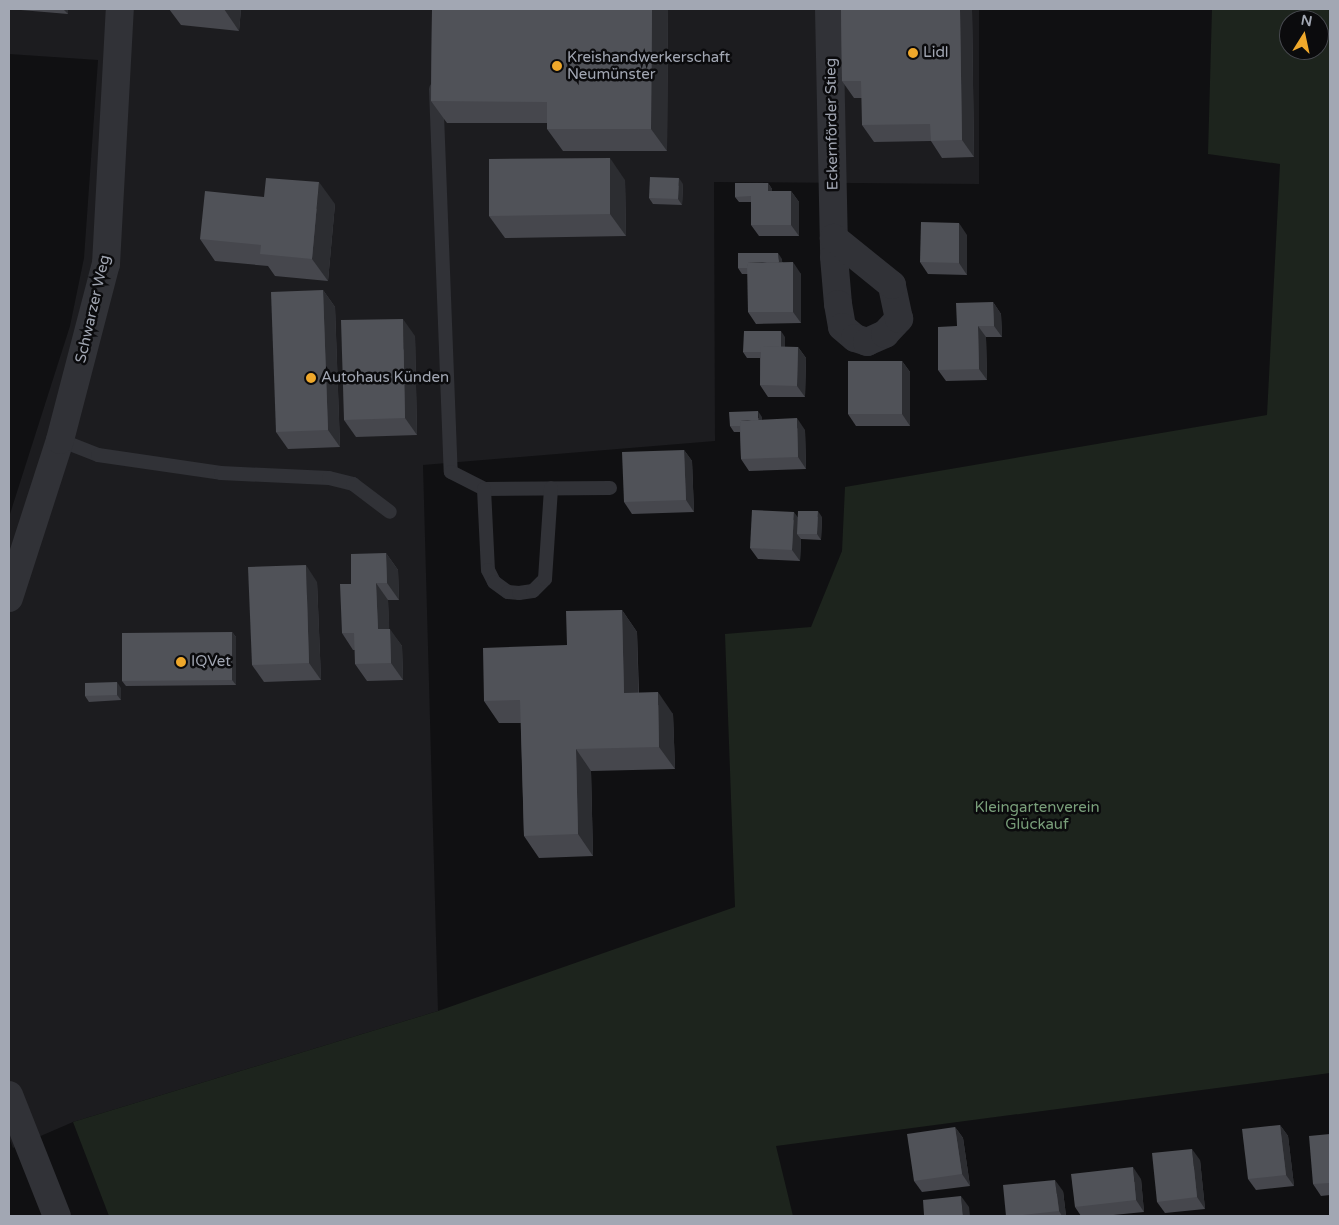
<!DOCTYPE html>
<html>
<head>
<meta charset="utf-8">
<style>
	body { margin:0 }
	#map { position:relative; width:1339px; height:1225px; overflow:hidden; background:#101012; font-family:"Varela Round",sans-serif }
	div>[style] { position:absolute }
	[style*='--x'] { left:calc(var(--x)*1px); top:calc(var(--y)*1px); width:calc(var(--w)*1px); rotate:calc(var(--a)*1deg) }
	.built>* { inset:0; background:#1c1c1f }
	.green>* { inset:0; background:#1d241d }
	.service>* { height:14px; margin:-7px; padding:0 7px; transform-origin:7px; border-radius:7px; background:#313237 }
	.minor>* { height:28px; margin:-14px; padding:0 14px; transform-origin:14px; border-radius:14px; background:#313237 }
	.wall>* { inset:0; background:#46474d }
	.shaded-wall>* { inset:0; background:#2c2d31 }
	.building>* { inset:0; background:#505258 }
	.dots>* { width:14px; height:14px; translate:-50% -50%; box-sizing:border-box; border:2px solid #0b0b0d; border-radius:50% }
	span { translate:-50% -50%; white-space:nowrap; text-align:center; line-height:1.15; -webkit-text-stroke:5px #0b0b0d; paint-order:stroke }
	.poi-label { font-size:15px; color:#a2a7b3 }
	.left { translate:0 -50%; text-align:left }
	.street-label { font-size:15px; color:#a2a7b3 }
	.park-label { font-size:15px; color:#799e7a }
	.frame { position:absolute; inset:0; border:10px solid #a2a7b3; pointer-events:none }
	.north { position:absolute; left:1279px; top:10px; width:50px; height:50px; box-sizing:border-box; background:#0b0b0d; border:1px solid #47494f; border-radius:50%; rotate:10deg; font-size:14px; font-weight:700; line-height:20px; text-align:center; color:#a2a7b3 }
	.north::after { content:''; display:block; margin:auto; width:18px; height:22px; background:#efa82b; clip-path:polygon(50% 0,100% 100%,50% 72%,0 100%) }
</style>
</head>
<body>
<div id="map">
	<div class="built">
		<i style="clip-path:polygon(9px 9px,979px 9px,979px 184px,714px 182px,715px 441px,423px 465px,438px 1011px,73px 1122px,13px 1148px,9px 1137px,9px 517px,70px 326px,84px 258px,98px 60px,9px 54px)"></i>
	</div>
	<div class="green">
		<i style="clip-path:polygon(evenodd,1212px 9px,1330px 9px,1330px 1073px,776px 1146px,793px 1216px,109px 1216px,73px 1122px,438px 1011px,735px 907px,725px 634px,811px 627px,842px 551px,845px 487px,1267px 415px,1280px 164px,1208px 154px,1212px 9px,1289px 20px,1319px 20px,1319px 50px,1289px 50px,1289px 20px)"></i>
	</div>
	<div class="service">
		<i style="--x:436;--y:89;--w:383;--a:87.8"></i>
		<i style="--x:451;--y:472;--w:37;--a:27"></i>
		<i style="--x:484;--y:489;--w:126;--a:-0.5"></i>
		<i style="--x:60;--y:440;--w:41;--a:21.5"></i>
		<i style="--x:98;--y:455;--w:124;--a:8.3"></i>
		<i style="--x:221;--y:473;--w:108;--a:2.7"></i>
		<i style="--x:329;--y:478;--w:25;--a:14"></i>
		<i style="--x:353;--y:484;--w:46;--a:37.1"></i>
		<i style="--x:484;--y:489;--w:81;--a:87.2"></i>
		<i style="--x:488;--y:570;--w:13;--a:63"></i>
		<i style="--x:494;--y:582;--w:17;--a:36"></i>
		<i style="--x:508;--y:592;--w:11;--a:5"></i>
		<i style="--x:519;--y:593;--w:14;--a:-8"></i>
		<i style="--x:533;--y:591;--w:17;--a:-45"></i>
		<i style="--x:545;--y:579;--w:91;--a:-86.2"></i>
	</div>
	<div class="minor">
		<i style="--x:829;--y:9;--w:248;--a:88.8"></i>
		<i style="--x:834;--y:257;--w:47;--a:85.1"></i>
		<i style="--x:838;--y:304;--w:23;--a:80"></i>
		<i style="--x:842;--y:327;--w:17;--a:40"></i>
		<i style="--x:855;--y:338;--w:13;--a:18"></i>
		<i style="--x:867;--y:342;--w:20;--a:-24"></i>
		<i style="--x:885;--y:334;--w:21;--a:-47"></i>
		<i style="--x:899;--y:319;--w:35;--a:-102"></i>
		<i style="--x:892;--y:285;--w:75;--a:-141"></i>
		<i style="--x:9;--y:598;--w:166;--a:-72.1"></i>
		<i style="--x:60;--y:440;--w:182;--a:-75.4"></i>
		<i style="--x:106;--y:264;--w:255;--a:-86.9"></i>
		<i style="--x:9;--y:1095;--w:130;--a:68.4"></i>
	</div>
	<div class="wall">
		<i style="clip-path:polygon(9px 9px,68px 9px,68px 14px)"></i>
		<i style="clip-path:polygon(169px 9px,241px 9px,239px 31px,181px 25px)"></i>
		<i style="clip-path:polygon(432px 9px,668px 9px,667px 151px,563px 151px,547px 129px,547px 123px,447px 123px,431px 101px)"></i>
		<i style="clip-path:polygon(841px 9px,972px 9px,974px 157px,942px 158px,931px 141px,874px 142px,862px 125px,862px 98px,854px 98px,842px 81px)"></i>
		<i style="clip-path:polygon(625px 180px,626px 236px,505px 238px,489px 216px)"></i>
		<i style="clip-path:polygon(768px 183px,772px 189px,772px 191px,791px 191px,799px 202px,799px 236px,759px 236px,751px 225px,751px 202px,739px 202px,735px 197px)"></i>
		<i style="clip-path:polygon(683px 184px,682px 205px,653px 204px,649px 198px)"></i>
		<i style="clip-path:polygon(335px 204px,328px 281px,275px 276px,268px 266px,215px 261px,200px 239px)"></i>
		<i style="clip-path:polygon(967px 235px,967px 275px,928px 274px,920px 262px)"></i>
		<i style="clip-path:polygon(782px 259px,782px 262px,801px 274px,801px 323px,756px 324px,748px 312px,748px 274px,742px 274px,738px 268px)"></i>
		<i style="clip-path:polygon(323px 290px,335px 307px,340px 447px,288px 449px,276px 432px)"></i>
		<i style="clip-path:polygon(993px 302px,1001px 314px,1002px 337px,986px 337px,987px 380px,946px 381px,938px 370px,957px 326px)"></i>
		<i style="clip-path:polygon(415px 336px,417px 435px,356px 437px,344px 420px)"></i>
		<i style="clip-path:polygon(785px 337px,785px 347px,798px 347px,806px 358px,805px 397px,768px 397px,760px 385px,760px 358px,747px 358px,743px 352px)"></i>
		<i style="clip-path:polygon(902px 361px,910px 372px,910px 426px,856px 426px,848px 414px)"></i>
		<i style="clip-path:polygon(762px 417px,762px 420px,805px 430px,806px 469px,749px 471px,741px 459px,740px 432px,734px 432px,730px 426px)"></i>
		<i style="clip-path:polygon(684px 450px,692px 461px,694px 512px,632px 514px,624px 502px)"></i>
		<i style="clip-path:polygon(798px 517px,822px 517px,821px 540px,801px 539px,800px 561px,758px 559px,750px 548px)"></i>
		<i style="clip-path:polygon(386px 553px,398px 570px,399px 600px,388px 600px,389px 629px,402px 646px,403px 680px,367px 681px,355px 664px,355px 650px,353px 650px,342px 633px,351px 584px)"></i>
		<i style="clip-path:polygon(317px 582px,321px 680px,264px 682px,252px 665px)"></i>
		<i style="clip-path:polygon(622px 610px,637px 632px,639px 693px,673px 714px,675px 769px,591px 771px,593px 856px,539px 858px,524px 836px,521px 723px,499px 723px,484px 701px,567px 645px)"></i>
		<i style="clip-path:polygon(232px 632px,236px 637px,236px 685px,126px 686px,122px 681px)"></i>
		<i style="clip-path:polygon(121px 688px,121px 700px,89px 702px,85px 696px)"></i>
		<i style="clip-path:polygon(1280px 1125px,1288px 1136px,1294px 1186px,1256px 1190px,1248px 1179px)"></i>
		<i style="clip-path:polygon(955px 1127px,963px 1138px,970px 1186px,922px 1192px,914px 1181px)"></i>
		<i style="clip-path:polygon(1330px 1134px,1330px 1195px,1321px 1196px,1313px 1184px)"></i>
		<i style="clip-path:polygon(1200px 1160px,1205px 1209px,1165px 1213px,1157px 1202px)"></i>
		<i style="clip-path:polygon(1141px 1179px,1144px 1212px,1103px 1216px,1081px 1216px,1075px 1207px)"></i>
		<i style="clip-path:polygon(1063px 1191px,1066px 1216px,1006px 1216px)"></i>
	</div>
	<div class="shaded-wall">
		<i style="clip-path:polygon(63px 9px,68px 9px,68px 14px)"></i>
		<i style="clip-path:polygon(224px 9px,241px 9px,239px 31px)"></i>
		<i style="clip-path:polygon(652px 9px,668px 9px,667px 151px,651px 129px)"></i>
		<i style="clip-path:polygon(960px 9px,972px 9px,974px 157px,962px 140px)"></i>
		<i style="clip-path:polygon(610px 158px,625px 180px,626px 236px,610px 214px)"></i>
		<i style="clip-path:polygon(679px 178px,683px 184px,682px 205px,678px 199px)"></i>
		<i style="clip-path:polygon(319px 182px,335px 204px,328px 281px,312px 259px)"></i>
		<i style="clip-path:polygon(768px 183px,772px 189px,772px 202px,768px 196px)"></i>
		<i style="clip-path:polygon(791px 191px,799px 202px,799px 236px,791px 225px)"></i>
		<i style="clip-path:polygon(959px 223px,967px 235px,967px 275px,959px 263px)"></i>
		<i style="clip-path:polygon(778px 253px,782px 259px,783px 274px,779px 268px)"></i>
		<i style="clip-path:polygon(793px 262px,801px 274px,801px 323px,793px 312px)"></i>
		<i style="clip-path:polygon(323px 290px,335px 307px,340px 447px,328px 430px)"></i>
		<i style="clip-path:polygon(993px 302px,1001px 314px,1002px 337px,994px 326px)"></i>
		<i style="clip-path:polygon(403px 319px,415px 336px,417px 435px,405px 418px)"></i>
		<i style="clip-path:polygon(978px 326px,986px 337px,987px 380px,979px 369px)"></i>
		<i style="clip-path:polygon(781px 331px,785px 337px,785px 358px,781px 352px)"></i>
		<i style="clip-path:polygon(798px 347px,806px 358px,805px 397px,797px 386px)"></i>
		<i style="clip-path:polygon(902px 361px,910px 372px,910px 426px,902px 414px)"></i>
		<i style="clip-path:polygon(758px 411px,762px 417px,763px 431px,759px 426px)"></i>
		<i style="clip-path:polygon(797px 418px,805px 430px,806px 469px,798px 457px)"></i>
		<i style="clip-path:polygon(684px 450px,692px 461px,694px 512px,686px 500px)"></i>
		<i style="clip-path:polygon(818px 511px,822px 517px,821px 540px,817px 534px)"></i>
		<i style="clip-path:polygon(794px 512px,802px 523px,797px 534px,801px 539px,800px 561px,792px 550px)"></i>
		<i style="clip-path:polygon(386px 553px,398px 570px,399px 600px,387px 583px)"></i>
		<i style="clip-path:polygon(306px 565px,317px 582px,321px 680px,309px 663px)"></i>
		<i style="clip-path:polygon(376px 583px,388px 600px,390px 646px,378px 629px)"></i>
		<i style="clip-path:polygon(622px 610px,637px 632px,639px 715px,624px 693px)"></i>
		<i style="clip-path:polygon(390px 629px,402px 646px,403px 680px,391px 663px)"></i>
		<i style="clip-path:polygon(232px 632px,236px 637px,236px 685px,232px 680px)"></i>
		<i style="clip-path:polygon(117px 682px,121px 688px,121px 700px,117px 695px)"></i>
		<i style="clip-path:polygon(658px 692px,673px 714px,675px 769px,659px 747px)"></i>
		<i style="clip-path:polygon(576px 749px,591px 771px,593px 856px,578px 834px)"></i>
		<i style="clip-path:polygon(1280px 1125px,1288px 1136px,1294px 1186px,1286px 1175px)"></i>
		<i style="clip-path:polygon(955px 1127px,963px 1138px,970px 1186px,962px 1174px)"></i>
		<i style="clip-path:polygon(1192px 1149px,1200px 1160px,1205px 1209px,1197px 1197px)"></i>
		<i style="clip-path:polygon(1133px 1167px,1141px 1179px,1144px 1212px,1136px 1200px)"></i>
		<i style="clip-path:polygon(1055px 1180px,1063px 1191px,1066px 1216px,1062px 1216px,1059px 1211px)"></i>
		<i style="clip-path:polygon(961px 1196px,969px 1207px,970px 1216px,963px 1216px)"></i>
	</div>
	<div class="building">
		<i style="clip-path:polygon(432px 9px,652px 9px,651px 129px,547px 129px,547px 102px,431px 101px)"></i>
		<i style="clip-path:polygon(841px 9px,960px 9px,962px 140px,931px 141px,930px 124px,862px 125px,861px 81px,842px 81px)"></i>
		<i style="clip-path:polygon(610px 158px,610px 214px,489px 216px,489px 159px)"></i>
		<i style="clip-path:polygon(650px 177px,679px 178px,678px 199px,649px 198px)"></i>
		<i style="clip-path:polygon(266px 178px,319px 182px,312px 259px,260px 254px,261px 245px,200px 239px,205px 191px,264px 197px)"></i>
		<i style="clip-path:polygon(735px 183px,768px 183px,768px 191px,751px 191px,751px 196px,735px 197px)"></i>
		<i style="clip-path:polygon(751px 191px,791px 191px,791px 225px,751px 225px)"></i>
		<i style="clip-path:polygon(921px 222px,959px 223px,959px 263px,920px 262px)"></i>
		<i style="clip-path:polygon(738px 253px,778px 253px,779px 262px,747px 263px,748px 268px,738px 268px)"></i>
		<i style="clip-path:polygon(793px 262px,793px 312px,748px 312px,747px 263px)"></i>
		<i style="clip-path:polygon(323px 290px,328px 430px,276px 432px,271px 292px)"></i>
		<i style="clip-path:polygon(993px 302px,994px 326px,978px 326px,979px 369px,938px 370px,938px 327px,957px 326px,956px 303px)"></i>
		<i style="clip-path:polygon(403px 319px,405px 418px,344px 420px,341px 320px)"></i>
		<i style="clip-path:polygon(744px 331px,781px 331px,781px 347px,761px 346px,761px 352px,743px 352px)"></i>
		<i style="clip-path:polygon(761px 346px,798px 347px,797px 386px,760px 385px)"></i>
		<i style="clip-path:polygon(848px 361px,902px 361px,902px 414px,848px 414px)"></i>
		<i style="clip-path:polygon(758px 411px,758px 420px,740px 421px,740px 426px,730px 426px,729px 412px)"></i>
		<i style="clip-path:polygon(797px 418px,798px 457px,741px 459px,740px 421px)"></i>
		<i style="clip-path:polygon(684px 450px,686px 500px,624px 502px,622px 452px)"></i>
		<i style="clip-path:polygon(752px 510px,794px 512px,792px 550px,750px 548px)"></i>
		<i style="clip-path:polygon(798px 511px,818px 511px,817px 534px,797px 534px)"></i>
		<i style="clip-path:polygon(386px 553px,387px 583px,376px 583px,378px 629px,390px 629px,391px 663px,355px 664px,354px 633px,342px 633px,340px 584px,351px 584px,351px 554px)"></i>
		<i style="clip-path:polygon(306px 565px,309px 663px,252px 665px,248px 567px)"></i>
		<i style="clip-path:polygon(622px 610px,624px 693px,658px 692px,659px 747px,576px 749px,578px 834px,524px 836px,520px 700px,484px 701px,483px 648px,567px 645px,566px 611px)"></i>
		<i style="clip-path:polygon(232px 632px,232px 680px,122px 681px,122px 633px)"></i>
		<i style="clip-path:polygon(117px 682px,117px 695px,85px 696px,85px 683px)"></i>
		<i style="clip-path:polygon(1280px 1125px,1286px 1175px,1248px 1179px,1242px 1129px)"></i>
		<i style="clip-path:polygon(955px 1127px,962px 1174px,914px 1181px,907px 1134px)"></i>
		<i style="clip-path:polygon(1330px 1134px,1330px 1183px,1313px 1184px,1309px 1136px)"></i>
		<i style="clip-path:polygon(1192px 1149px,1197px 1197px,1157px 1202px,1152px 1153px)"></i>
		<i style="clip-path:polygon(1133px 1167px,1136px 1200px,1075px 1207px,1071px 1174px)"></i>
		<i style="clip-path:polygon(1055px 1180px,1059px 1211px,1014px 1216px,1006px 1216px,1003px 1185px)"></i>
		<i style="clip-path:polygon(961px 1196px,963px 1216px,917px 1216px,924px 1215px,923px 1200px)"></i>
	</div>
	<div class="dots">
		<i style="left:913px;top:53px;background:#efa82b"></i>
		<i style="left:557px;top:66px;background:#efa82b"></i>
		<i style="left:311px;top:378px;background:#efa82b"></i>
		<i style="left:181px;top:662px;background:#efa82b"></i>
	</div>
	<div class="poi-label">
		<span class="left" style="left:923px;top:53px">Lidl</span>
		<span class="left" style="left:567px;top:66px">Kreishandwerkerschaft<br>Neumünster</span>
		<span class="left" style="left:321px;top:378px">Autohaus Künden</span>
		<span class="left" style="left:191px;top:662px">IQVet</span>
	</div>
	<div class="street-label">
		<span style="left:832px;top:124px;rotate:-91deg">Eckernförder Stieg</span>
		<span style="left:93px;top:309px;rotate:-77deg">Schwarzer Weg</span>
	</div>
	<div class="park-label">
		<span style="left:1037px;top:816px">Kleingartenverein<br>Glückauf</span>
	</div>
	<div class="frame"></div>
	<div class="north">N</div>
</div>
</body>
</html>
